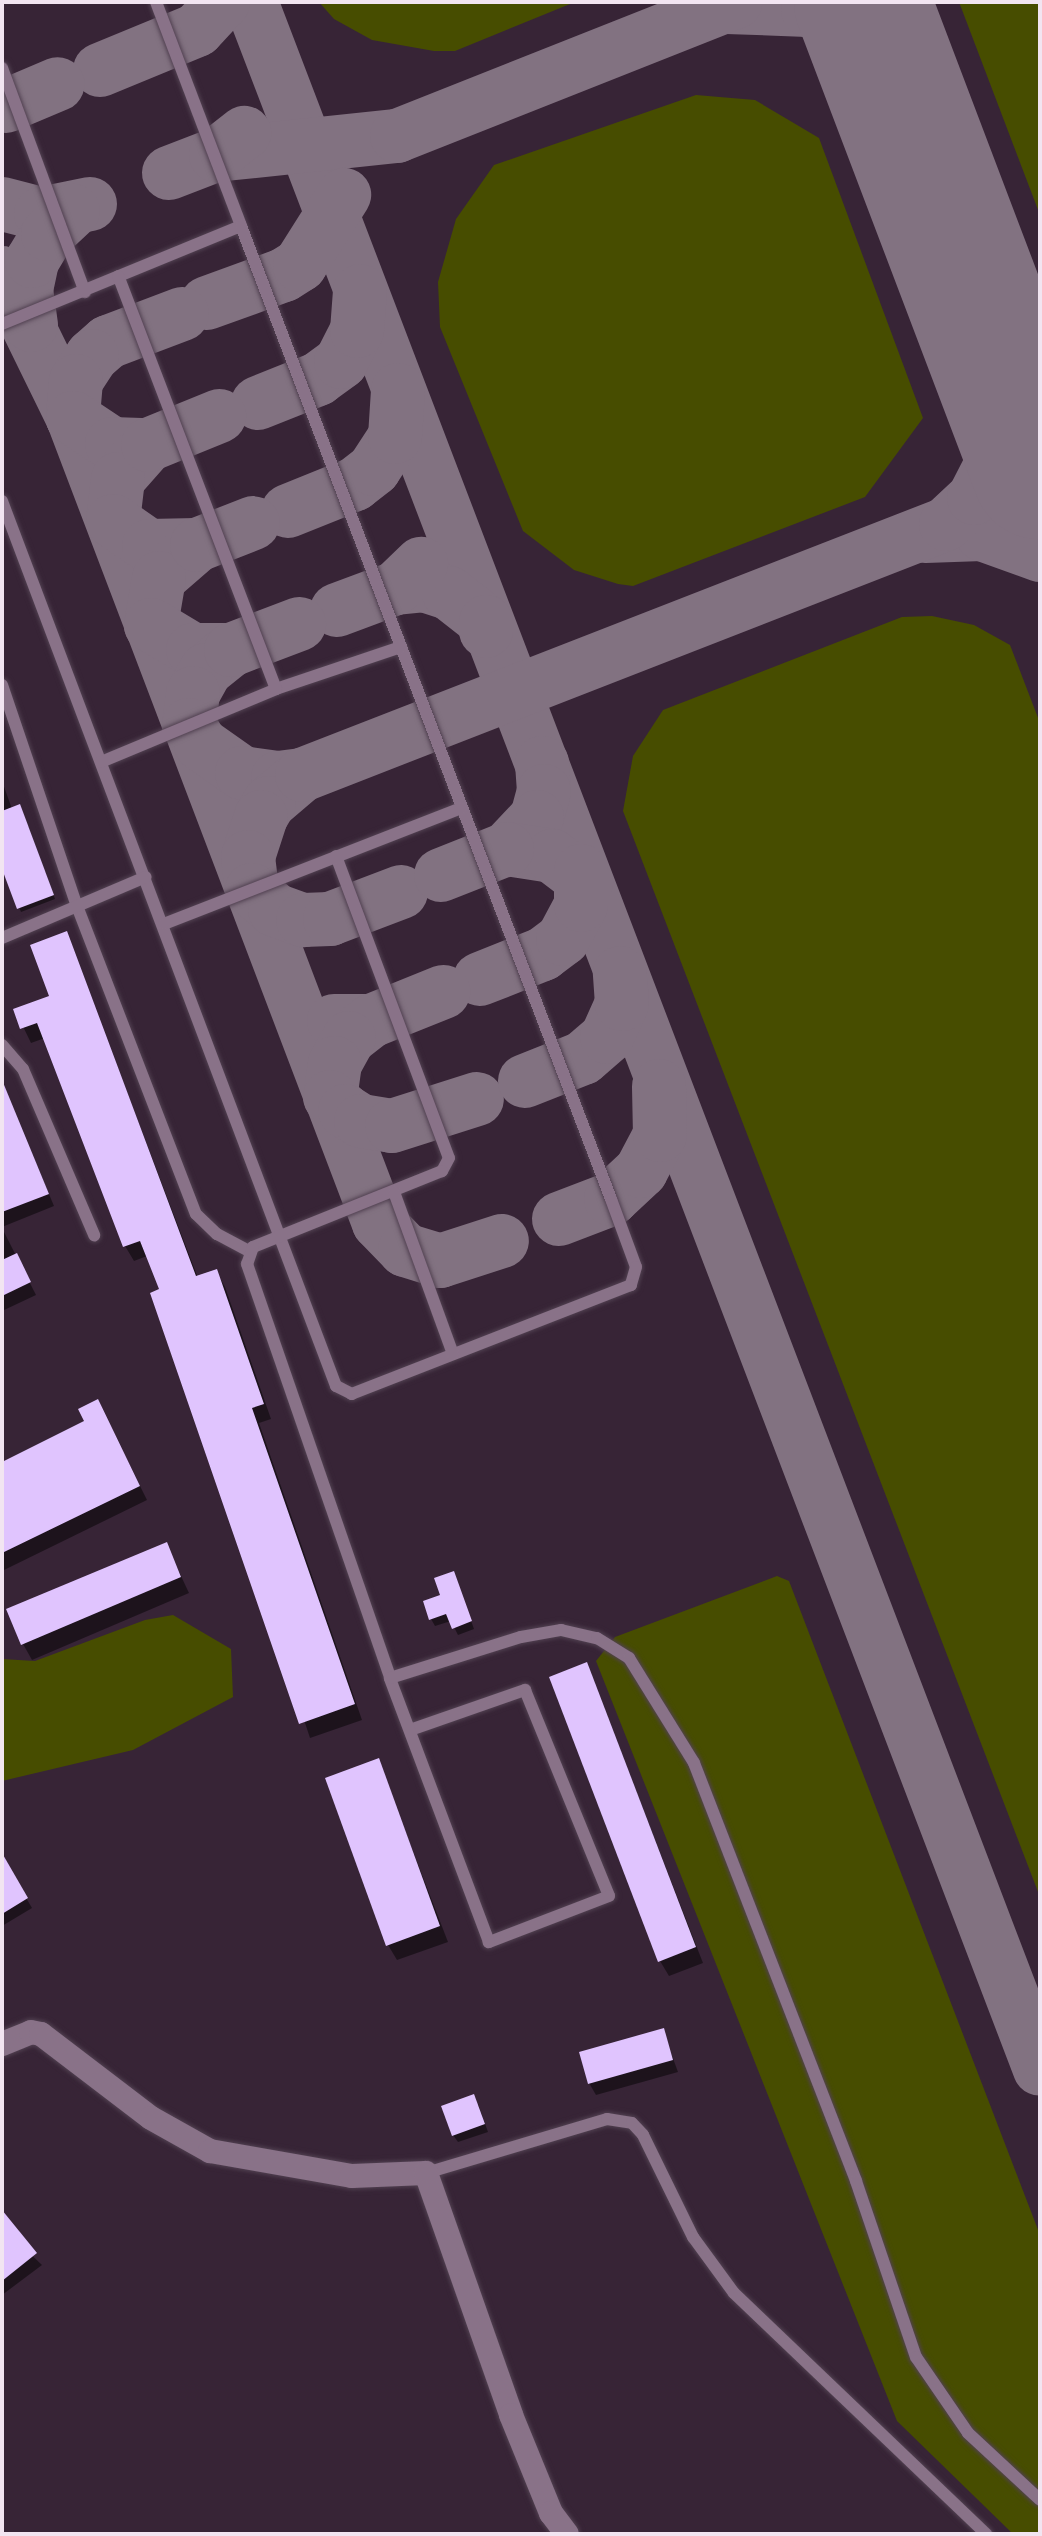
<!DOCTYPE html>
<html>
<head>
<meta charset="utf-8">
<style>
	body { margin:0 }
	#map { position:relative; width:1042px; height:2536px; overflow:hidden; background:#372436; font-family:"Nunito Sans",sans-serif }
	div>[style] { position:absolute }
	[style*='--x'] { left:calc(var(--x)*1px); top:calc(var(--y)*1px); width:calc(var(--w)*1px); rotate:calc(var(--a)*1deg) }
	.green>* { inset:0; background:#474d00 }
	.shadow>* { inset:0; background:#0007 }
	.taxiway>* { height:54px; margin:-27px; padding:0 27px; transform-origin:27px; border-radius:27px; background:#827281 }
	.runway>* { height:136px; margin:-68px; padding:0 68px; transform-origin:68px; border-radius:68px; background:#827281 }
	.building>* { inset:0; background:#e0c4fe }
	.roads { filter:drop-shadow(0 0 2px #514151) drop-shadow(0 0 2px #514151) }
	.lane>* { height:12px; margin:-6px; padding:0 6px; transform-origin:6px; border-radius:6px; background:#897288 }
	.street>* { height:24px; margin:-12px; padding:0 12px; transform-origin:12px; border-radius:12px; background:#897288 }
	span { translate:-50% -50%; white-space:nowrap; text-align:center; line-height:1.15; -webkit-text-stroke:8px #372436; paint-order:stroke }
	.frame { position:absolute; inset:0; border:4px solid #f2e5f1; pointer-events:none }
</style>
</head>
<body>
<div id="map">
	<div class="green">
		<i style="clip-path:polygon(319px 2px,575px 2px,455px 51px,434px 51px,372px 40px,334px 19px)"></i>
		<i style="clip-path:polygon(959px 2px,1040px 2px,1040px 215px)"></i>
		<i style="clip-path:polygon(696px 95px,755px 100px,819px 138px,923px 418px,865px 497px,633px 586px,618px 584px,574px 570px,523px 531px,440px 327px,438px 282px,456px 219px,494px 165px)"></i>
		<i style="clip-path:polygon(932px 616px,974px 625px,1010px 645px,1040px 723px,1040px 1897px,623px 811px,633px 756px,663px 710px,902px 617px)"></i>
		<i style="clip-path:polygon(777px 1576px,789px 1581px,1040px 2235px,1040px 2534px,1013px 2534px,897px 2421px,596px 1661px,615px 1637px)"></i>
		<i style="clip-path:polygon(173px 1615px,231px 1649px,233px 1697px,133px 1750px,2px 1781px,2px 1659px,35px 1661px,145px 1620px)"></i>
	</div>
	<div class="shadow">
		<i style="clip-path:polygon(2px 781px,12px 809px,22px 810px,55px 899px,21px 912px,2px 864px)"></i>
		<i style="clip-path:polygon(66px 933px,198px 1278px,216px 1271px,225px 1287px,271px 1419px,259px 1423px,362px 1720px,310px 1738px,162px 1290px,147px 1256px,134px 1261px,125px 1246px,45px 1038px,31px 1043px,15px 1010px,52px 997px)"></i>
		<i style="clip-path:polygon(2px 1083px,54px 1206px,2px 1227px)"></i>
		<i style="clip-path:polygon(2px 1228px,36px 1295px,2px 1311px)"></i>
		<i style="clip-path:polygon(105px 1416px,147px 1500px,2px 1571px,2px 1464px)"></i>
		<i style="clip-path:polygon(166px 1544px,189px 1593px,32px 1660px,23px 1644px)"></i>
		<i style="clip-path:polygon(457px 1581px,474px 1629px,458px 1635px,451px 1621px,435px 1626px,431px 1619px)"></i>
		<i style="clip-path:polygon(587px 1665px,703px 1963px,669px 1976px,660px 1961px)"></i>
		<i style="clip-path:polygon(378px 1761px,448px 1942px,397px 1960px,388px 1945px)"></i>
		<i style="clip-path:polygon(2px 1857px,32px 1908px,2px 1926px)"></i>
		<i style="clip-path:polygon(663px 2031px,678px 2072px,596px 2095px,589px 2083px)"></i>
		<i style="clip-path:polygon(478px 2104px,488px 2132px,458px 2142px,453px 2135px)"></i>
		<i style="clip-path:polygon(2px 2227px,42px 2265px,2px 2295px)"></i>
	</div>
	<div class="taxiway">
		<i style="--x:251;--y:2;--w:2212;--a:69.11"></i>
		<i style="--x:727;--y:7;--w:81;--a:2.1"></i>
		<i style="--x:808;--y:10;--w:70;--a:19.2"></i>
		<i style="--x:100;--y:70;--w:105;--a:-22.4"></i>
		<i style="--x:197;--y:30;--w:38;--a:-47"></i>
		<i style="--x:6;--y:106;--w:56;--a:-22.9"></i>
		<i style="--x:216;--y:155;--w:182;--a:-6"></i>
		<i style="--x:397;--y:136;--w:364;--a:-21.6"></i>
		<i style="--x:169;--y:173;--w:50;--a:-21"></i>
		<i style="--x:216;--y:155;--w:36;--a:-38"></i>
		<i style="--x:2;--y:204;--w:40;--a:14.4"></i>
		<i style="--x:41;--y:214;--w:50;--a:-11.5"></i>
		<i style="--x:2;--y:273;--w:161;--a:63.9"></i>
		<i style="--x:73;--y:418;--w:861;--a:69.19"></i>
		<i style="--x:379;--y:1223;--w:37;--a:46"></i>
		<i style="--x:405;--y:1250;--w:37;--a:17"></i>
		<i style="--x:440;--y:1261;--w:65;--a:-17.9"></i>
		<i style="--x:207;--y:303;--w:82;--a:-20"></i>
		<i style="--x:284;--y:275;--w:19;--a:-32"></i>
		<i style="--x:300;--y:265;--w:83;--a:-57.8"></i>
		<i style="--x:182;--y:314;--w:79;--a:159.3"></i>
		<i style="--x:108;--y:342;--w:21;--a:139"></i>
		<i style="--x:92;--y:356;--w:30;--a:123"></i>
		<i style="--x:76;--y:381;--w:37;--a:95"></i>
		<i style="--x:73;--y:418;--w:47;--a:33.7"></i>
		<i style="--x:112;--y:444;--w:36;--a:2"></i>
		<i style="--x:148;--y:445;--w:45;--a:131.4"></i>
		<i style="--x:118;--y:479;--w:42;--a:96.8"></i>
		<i style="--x:113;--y:521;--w:44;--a:34.8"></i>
		<i style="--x:149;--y:546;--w:48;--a:-1.2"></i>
		<i style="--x:197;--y:545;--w:50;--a:139"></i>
		<i style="--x:159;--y:578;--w:48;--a:99.7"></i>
		<i style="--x:151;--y:625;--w:49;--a:30.8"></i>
		<i style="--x:193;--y:650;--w:38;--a:0"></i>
		<i style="--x:231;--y:650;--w:32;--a:141"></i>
		<i style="--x:206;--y:670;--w:26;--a:119"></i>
		<i style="--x:193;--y:693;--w:32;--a:97"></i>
		<i style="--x:189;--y:725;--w:22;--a:58"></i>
		<i style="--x:201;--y:744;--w:50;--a:35.3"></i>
		<i style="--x:242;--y:773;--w:36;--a:8"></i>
		<i style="--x:278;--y:778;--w:24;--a:-7"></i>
		<i style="--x:302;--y:775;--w:43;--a:139.7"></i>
		<i style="--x:269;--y:803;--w:16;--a:120"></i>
		<i style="--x:261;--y:817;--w:42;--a:108"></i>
		<i style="--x:248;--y:857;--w:33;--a:83"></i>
		<i style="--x:252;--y:890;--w:30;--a:41"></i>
		<i style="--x:275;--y:910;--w:30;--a:20"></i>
		<i style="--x:303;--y:920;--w:27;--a:-2"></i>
		<i style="--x:330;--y:919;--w:76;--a:-20.8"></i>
		<i style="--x:31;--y:325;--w:35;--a:-98"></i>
		<i style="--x:26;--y:290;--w:30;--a:-78"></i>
		<i style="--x:32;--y:261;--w:31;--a:-59"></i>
		<i style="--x:48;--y:234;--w:34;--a:-43"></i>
		<i style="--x:258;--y:403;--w:65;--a:-21.8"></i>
		<i style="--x:318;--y:379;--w:29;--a:-36"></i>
		<i style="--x:341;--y:362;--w:35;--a:-63"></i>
		<i style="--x:357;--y:331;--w:40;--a:-85.7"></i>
		<i style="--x:148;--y:445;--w:77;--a:-22.2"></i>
		<i style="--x:288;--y:511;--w:72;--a:-21.9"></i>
		<i style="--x:355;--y:484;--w:24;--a:-38"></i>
		<i style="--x:374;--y:469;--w:38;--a:-57"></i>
		<i style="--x:395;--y:437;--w:47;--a:-86.3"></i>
		<i style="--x:925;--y:536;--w:57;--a:-2"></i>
		<i style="--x:982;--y:534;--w:62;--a:19.9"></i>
		<i style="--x:197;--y:545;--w:60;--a:-21.4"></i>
		<i style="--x:396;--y:588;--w:28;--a:-6"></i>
		<i style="--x:424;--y:585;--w:26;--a:18"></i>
		<i style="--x:449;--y:593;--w:47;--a:38.1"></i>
		<i style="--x:486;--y:622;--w:9;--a:90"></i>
		<i style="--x:337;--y:610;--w:63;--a:-20.4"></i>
		<i style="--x:396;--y:588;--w:35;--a:-44"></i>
		<i style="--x:231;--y:650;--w:73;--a:-20.9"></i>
		<i style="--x:542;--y:763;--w:28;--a:86"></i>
		<i style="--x:544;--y:791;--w:27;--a:105"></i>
		<i style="--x:537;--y:817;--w:44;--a:133.2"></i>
		<i style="--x:507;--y:849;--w:46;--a:8.8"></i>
		<i style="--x:552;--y:856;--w:43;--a:37.4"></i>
		<i style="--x:302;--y:775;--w:691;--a:-21.29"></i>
		<i style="--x:946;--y:524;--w:38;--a:-43"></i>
		<i style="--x:974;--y:498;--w:46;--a:-62.9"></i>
		<i style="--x:995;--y:457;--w:43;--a:-77.9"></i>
		<i style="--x:1004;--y:415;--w:46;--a:-93.7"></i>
		<i style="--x:441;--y:875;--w:71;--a:-21.5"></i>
		<i style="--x:480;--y:979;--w:68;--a:-21.6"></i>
		<i style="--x:543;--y:954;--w:25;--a:-37"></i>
		<i style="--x:563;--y:939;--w:38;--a:-62"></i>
		<i style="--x:581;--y:905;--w:34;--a:-90"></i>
		<i style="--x:334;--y:1021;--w:37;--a:0"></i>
		<i style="--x:371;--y:1021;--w:78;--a:-21.9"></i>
		<i style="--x:371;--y:1021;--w:28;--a:142"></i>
		<i style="--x:349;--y:1038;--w:29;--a:119"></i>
		<i style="--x:335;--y:1063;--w:34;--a:98"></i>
		<i style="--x:330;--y:1097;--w:21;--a:43"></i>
		<i style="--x:345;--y:1111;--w:19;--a:32"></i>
		<i style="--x:361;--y:1121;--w:31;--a:9"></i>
		<i style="--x:392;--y:1126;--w:89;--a:-17.6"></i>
		<i style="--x:525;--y:1081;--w:62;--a:-21.6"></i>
		<i style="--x:583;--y:1058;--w:32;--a:-41"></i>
		<i style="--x:607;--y:1037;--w:36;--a:-66"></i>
		<i style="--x:622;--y:1004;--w:31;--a:-94"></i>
		<i style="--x:559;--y:1219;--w:56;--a:-21"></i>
		<i style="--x:611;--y:1199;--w:41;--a:-43"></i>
		<i style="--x:641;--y:1171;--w:41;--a:-62.2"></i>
		<i style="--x:660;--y:1135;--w:49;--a:-91.2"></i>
	</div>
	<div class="runway">
		<i style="--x:862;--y:2;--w:502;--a:69.22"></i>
	</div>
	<div class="building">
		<i style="clip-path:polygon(20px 804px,54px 895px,17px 909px,2px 869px,2px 811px)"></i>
		<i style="clip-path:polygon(67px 931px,196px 1276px,217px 1269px,264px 1404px,252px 1408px,355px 1704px,299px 1724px,150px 1293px,159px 1289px,140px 1241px,123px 1247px,37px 1023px,20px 1029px,13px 1009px,49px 996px,30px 945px)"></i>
		<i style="clip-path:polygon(2px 1080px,49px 1194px,2px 1212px)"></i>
		<i style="clip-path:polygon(17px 1253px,31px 1282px,2px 1296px,2px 1260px)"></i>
		<i style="clip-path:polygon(98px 1399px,140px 1486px,2px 1553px,2px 1462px,84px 1421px,78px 1409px)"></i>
		<i style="clip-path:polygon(167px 1542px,181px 1577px,21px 1645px,6px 1609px)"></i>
		<i style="clip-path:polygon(454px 1571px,472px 1621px,452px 1629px,446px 1614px,429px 1620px,423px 1601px,440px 1595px,434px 1578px)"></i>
		<i style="clip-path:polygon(587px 1662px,696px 1947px,658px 1962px,549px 1677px)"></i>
		<i style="clip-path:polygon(379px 1758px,440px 1926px,386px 1946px,325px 1778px)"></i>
		<i style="clip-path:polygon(2px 1853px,28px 1898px,2px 1914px)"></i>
		<i style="clip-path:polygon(664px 2028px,673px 2060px,588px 2084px,579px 2052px)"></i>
		<i style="clip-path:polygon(474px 2094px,485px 2124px,452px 2136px,441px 2106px)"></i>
		<i style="clip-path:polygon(2px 2210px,37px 2253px,2px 2281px)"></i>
	</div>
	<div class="roads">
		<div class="lane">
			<i style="--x:156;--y:2;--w:240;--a:69.2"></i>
			<i style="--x:2;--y:68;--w:239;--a:69.7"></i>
			<i style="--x:2;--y:324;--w:258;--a:-22.3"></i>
			<i style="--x:241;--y:226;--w:1041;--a:69.18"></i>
			<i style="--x:611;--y:1199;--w:72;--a:69.8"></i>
			<i style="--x:636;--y:1267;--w:19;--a:106"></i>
			<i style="--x:631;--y:1285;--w:300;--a:158.7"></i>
			<i style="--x:352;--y:1394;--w:18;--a:-153"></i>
			<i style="--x:336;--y:1386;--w:946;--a:-110.68"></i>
			<i style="--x:2;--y:685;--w:233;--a:71.3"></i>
			<i style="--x:77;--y:906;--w:330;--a:68.9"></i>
			<i style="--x:196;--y:1214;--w:29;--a:44"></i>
			<i style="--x:217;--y:1234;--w:36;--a:28"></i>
			<i style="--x:276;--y:689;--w:132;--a:-18.6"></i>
			<i style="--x:101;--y:762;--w:190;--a:-22.6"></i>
			<i style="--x:276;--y:689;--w:442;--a:-110.9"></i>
			<i style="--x:336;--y:856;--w:322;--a:69.5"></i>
			<i style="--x:449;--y:1158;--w:15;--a:118"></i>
			<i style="--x:442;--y:1171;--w:204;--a:158.1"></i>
			<i style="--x:253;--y:1247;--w:18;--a:109"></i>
			<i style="--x:247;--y:1264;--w:438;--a:70.9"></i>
			<i style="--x:164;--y:924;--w:319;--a:-21.3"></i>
			<i style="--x:2;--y:938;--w:156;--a:-23"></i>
			<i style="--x:2;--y:1045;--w:32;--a:49"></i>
			<i style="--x:23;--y:1069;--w:181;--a:66.8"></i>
			<i style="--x:394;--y:1192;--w:172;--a:70"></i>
			<i style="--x:410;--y:1730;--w:122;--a:-19.2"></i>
			<i style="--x:525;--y:1690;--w:222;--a:67.8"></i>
			<i style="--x:609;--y:1896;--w:129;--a:159"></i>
			<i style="--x:489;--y:1942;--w:282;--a:-110.6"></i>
			<i style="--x:390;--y:1678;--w:137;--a:-17.4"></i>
			<i style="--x:521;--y:1637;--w:41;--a:-9.9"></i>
			<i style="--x:561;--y:1630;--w:37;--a:13"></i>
			<i style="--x:597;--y:1638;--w:38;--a:32"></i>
			<i style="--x:629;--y:1658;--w:123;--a:58.2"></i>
			<i style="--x:694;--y:1763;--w:448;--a:68.8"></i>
			<i style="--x:856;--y:2181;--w:186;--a:71.2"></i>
			<i style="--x:916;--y:2357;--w:92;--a:55.6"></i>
			<i style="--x:968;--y:2433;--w:98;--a:42.9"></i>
			<i style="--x:426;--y:2173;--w:189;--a:-16.6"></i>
			<i style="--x:607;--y:2119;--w:25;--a:9"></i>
			<i style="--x:632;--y:2123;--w:16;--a:47"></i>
			<i style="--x:643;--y:2135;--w:114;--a:63.9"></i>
			<i style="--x:693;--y:2237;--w:69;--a:53.8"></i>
			<i style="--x:734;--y:2293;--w:349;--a:43.7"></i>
		</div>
		<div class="street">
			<i style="--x:2;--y:2044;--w:31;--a:-22"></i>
			<i style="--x:31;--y:2032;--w:10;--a:11"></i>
			<i style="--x:41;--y:2034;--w:138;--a:37.4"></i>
			<i style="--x:151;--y:2118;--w:68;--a:29.2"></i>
			<i style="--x:210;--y:2151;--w:144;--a:10"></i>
			<i style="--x:352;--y:2176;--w:74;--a:-2.3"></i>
			<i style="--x:426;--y:2173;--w:256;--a:70.6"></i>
			<i style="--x:511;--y:2415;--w:106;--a:67.8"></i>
			<i style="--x:551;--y:2513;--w:26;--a:53"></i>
		</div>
	</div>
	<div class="frame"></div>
</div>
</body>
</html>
